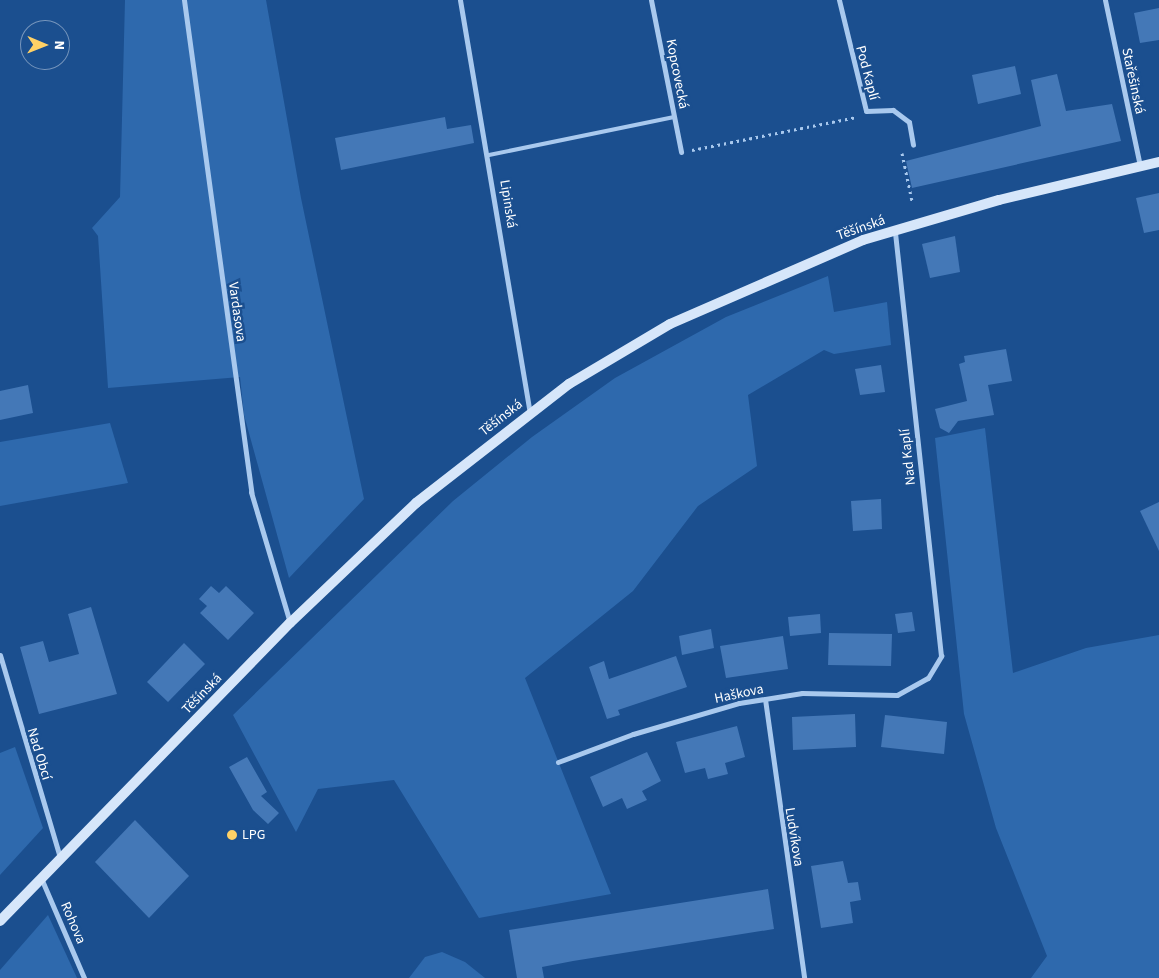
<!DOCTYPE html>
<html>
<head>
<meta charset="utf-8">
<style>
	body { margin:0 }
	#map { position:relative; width:1159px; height:978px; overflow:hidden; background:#1b4f8f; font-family:"Source Sans 3",sans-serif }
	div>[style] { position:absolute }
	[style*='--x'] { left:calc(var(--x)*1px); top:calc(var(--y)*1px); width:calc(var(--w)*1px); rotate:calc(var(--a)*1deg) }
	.green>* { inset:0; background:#2e69ad }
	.building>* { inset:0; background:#4478b7 }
	.path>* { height:3px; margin-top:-1.5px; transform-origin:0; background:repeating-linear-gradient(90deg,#a9c9ee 0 2.5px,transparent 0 6.5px) }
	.service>* { height:4px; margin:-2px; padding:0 2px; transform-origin:2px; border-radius:2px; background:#a9c9ee }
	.minor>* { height:5px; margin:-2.5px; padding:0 2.5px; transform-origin:2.5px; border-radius:2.5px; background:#a9c9ee }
	.secondary>* { height:10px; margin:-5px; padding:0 5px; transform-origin:5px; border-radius:5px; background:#d6e6fa }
	.dots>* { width:14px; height:14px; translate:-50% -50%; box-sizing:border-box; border:2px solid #1b4f8f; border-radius:50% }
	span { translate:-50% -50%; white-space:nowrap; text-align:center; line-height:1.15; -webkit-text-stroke:5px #1b4f8f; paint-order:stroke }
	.street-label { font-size:14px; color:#fff }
	.poi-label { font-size:14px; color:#fff }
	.left { translate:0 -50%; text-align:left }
	.north { position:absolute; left:20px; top:20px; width:50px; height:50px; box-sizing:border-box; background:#1b4f8f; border:1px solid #7695bc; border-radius:50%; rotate:91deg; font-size:14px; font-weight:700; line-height:20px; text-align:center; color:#fff }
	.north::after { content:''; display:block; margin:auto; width:18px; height:22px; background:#ffd166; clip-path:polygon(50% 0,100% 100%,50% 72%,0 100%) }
</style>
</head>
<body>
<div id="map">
	<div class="green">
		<i style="clip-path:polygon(125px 0,266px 0,301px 198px,364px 499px,289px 578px,244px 415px,240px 377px,108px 388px,98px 236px,92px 228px,120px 197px)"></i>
		<i style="clip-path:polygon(828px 276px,834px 312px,887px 302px,891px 345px,834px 354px,824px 350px,748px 395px,757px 466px,698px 506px,633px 591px,525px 678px,611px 894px,479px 918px,394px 780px,318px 789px,296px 832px,233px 715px,453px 501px,532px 437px,615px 378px,726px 317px)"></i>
		<i style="clip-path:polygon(110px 423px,128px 483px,0 506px,0 442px)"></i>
		<i style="clip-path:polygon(985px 428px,1013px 673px,1086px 648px,1159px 635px,1159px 978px,1031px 978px,1047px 956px,996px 828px,964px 714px,935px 438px)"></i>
		<i style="clip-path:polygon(15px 747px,43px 828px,0 875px,0 753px)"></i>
		<i style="clip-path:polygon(48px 915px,77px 978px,0 978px,0 970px)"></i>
		<i style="clip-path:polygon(442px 952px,465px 962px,485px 978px,409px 978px,425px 957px)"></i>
	</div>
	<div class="building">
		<i style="clip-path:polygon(1159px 8px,1159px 40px,1140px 43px,1134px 13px)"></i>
		<i style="clip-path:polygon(1015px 66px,1021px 94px,978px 104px,972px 75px)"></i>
		<i style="clip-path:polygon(1057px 74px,1066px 111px,1112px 104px,1121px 141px,912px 188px,906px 161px,1041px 126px,1031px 80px)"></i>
		<i style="clip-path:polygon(445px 117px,447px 129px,471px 125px,474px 143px,341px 170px,335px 138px)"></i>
		<i style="clip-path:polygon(1159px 193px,1159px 230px,1144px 233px,1136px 198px)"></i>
		<i style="clip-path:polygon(955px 236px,960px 272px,930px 278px,922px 244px)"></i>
		<i style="clip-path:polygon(1006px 349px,1012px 381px,988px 385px,994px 415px,958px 421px,949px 433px,940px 428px,935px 409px,967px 401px,959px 364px,965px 362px,964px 356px)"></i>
		<i style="clip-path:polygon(881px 365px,885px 392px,860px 395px,855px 369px)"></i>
		<i style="clip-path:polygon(28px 385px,33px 413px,0 420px,0 391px)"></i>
		<i style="clip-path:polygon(881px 499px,882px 529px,853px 531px,851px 501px)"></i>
		<i style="clip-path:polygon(1159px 502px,1159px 551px,1140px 511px)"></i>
		<i style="clip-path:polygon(211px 586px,219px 593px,226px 586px,254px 613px,228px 640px,200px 613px,207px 606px,199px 599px)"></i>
		<i style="clip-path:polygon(91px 607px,117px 694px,39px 714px,20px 647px,43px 641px,49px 662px,79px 654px,68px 614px)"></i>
		<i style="clip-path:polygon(912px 612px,915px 631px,898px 633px,895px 614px)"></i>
		<i style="clip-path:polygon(820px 614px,821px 633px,790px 636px,788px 617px)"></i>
		<i style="clip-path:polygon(711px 629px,714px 648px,682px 655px,679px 636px)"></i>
		<i style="clip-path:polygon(829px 633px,892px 634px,891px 666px,828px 665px)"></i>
		<i style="clip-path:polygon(783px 636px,788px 669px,726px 678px,720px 646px)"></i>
		<i style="clip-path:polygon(184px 643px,205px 664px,168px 702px,147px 682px)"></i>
		<i style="clip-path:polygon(676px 656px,687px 687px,618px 710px,620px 715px,607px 719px,589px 667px,604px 661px,609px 679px)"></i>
		<i style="clip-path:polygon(855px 714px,856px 747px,793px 750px,792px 717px)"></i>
		<i style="clip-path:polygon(885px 715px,947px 722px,944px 754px,881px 747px)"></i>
		<i style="clip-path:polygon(737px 726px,745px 757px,725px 763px,728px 774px,708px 779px,705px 768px,685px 773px,676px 742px)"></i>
		<i style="clip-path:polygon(647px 752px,661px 781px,642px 791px,647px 800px,627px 809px,622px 798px,603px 807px,590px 777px)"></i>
		<i style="clip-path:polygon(247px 757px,267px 792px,261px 796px,279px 813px,268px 824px,253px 810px,229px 767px)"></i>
		<i style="clip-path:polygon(135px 820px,189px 876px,149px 918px,95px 862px)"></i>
		<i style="clip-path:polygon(843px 861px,848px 883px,858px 882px,861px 900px,850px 902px,853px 923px,821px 928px,811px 866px)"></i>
		<i style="clip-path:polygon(768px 889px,774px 929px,573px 961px,542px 967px,544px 978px,517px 978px,509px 930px)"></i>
	</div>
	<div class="path">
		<i style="--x:692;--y:150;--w:168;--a:-11.3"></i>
		<i style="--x:902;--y:153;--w:49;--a:78.2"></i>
	</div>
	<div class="service">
		<i style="--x:489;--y:155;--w:189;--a:-11.6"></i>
	</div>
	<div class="minor">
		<i style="--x:184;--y:0;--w:497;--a:82.2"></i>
		<i style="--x:251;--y:492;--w:137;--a:73.4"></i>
		<i style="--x:460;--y:0;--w:419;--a:80.4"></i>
		<i style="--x:651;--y:0;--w:155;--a:78.8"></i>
		<i style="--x:839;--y:0;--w:114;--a:76.3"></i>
		<i style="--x:866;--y:111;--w:27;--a:-2"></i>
		<i style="--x:893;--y:110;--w:20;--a:37"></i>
		<i style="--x:909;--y:122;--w:23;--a:80"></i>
		<i style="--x:1105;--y:0;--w:170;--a:78.1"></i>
		<i style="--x:0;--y:655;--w:211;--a:73.5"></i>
		<i style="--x:765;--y:699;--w:282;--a:82"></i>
		<i style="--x:558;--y:762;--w:80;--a:-20.5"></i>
		<i style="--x:633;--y:734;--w:110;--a:-16.3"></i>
		<i style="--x:739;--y:703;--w:64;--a:-9"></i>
		<i style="--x:802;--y:693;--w:95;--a:1.2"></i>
		<i style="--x:897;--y:695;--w:35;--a:-29"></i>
		<i style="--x:928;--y:678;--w:26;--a:-59"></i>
		<i style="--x:941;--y:656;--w:427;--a:-96.2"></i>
		<i style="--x:41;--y:878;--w:109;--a:66.7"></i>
	</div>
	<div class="secondary">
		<i style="--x:0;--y:921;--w:416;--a:-45.8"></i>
		<i style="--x:290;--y:623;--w:174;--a:-43.6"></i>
		<i style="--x:416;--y:503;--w:194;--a:-37.9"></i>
		<i style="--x:569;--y:384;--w:117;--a:-30.7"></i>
		<i style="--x:670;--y:324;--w:210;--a:-23.5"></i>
		<i style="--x:863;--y:240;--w:142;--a:-16.4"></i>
		<i style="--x:999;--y:200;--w:164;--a:-13.4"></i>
	</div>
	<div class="dots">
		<i style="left:232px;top:835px;background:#ffd166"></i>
	</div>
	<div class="street-label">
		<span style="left:867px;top:73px;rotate:75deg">Pod Kaplí</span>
		<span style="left:677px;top:74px;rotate:79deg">Kopcovecká</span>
		<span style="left:1133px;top:81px;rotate:78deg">Stařešinská</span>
		<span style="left:508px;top:204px;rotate:81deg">Lipinská</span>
		<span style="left:861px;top:228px;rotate:-19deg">Těšínská</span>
		<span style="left:237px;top:312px;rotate:82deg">Vardasova</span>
		<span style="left:501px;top:418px;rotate:-38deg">Těšínská</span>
		<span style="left:908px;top:457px;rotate:-96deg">Nad Kaplí</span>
		<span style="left:202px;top:694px;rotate:-46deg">Těšínská</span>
		<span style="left:739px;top:694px;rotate:-12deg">Haškova</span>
		<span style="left:39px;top:754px;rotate:73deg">Nad Obcí</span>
		<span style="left:794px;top:837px;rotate:81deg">Ludvíkova</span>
		<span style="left:73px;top:923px;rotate:67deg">Rohova</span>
	</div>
	<div class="poi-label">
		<span class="left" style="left:242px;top:835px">LPG</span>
	</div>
	<div class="north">N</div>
</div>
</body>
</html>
